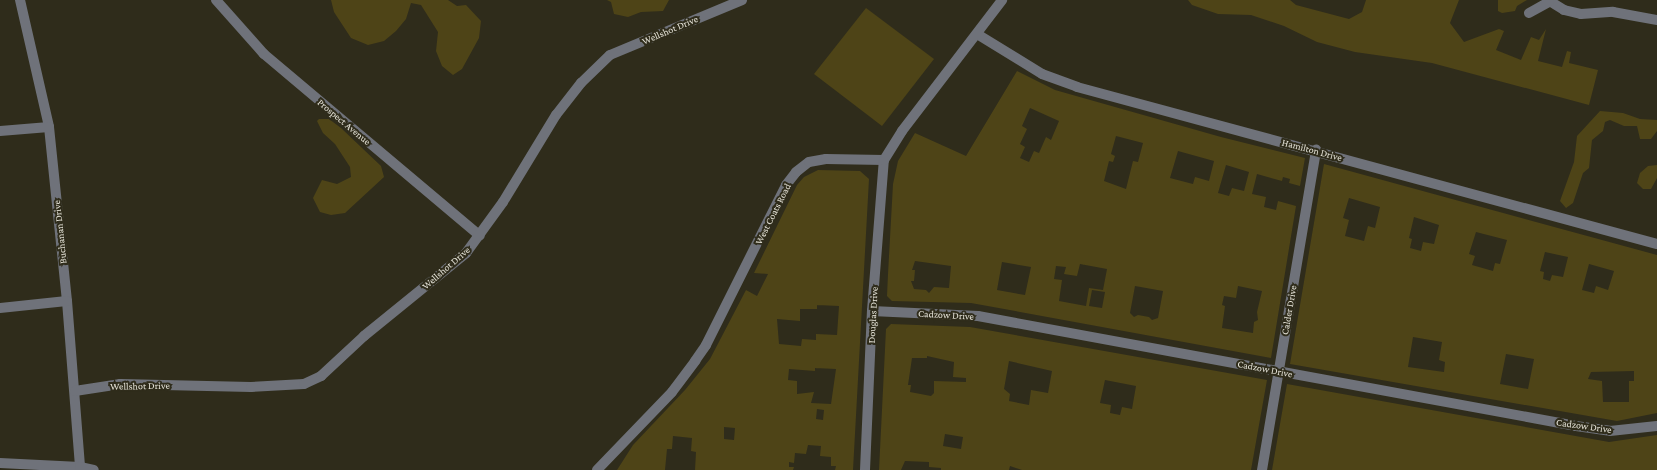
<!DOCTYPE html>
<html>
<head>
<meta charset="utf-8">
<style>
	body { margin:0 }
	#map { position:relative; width:1657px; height:470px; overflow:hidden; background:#2f2c1b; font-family:"Crimson Pro",serif }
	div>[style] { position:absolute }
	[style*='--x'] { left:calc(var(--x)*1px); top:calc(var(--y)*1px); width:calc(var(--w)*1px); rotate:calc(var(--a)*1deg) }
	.green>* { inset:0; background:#4e4417 }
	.minor>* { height:10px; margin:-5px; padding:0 5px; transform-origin:5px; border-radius:5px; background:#6f727a }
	span { translate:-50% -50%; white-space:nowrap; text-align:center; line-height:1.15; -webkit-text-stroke:4px #2f2c1b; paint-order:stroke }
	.street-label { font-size:10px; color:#e7e5da }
</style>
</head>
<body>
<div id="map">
	<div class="green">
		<i style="clip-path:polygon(331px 0,448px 0,457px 6px,466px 5px,481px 21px,479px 38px,462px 69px,453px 75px,442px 66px,436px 51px,438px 32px,421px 5px,411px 3px,406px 19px,396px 31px,384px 41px,368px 45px,351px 38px,334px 12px)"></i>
		<i style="clip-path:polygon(607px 0,669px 0,663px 11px,641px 12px,628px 17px,614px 14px,611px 2px)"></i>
		<i style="clip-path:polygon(1188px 0,1290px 0,1296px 5px,1349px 19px,1362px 12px,1366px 0,1459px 0,1450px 23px,1464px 42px,1499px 29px,1504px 31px,1496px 50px,1521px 60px,1531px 37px,1539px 40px,1546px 29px,1538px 61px,1562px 67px,1567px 51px,1571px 52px,1569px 63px,1598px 70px,1589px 105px,1432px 63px,1355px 52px,1317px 42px,1284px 26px,1251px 15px,1218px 14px,1192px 5px)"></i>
		<i style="clip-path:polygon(1498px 0,1527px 0,1517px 6px,1515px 11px,1502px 13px,1498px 11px)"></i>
		<i style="clip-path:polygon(866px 8px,934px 59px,882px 126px,814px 74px)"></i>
		<i style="clip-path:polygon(evenodd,1017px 71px,1055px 90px,1221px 137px,1305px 158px,1300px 186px,1289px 183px,1290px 179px,1283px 177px,1282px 181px,1257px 174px,1252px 194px,1266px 197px,1264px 207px,1276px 210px,1278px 201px,1296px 206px,1271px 358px,971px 303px,892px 301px,887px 296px,888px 274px,893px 184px,898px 161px,915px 133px,966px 156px,1017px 71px,1030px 108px,1059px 121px,1051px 140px,1046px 137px,1039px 153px,1034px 151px,1029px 162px,1020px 158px,1025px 147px,1020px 144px,1027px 129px,1022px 126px,1030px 108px,1017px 71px,1116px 136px,1143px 143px,1138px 162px,1133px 161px,1126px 189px,1104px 181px,1109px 161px,1113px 162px,1115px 156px,1111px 154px,1116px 136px,1017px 71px,1178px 151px,1214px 161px,1209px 181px,1195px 177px,1193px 184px,1170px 178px,1178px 151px,1017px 71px,1226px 165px,1249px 172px,1244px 191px,1232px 188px,1229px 196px,1218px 193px,1226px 165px,1017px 71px,915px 261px,951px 266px,949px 288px,934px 287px,929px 293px,926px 290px,914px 289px,911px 281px,914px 281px,915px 270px,912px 270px,915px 261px,1017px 71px,1002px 262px,1031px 267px,1025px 295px,997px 290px,1002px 262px,1017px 71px,1080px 264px,1107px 269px,1103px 290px,1089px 288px,1086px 306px,1059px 301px,1062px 280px,1054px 279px,1056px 266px,1066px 267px,1064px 274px,1077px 276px,1080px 264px,1017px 71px,1135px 286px,1163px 291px,1158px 318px,1152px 320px,1149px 317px,1138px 315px,1134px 317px,1130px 313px,1135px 286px,1017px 71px,1238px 286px,1262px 291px,1257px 312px,1258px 320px,1254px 322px,1253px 333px,1222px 328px,1225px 306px,1222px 305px,1224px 296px,1236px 298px,1238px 286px,1017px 71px,1092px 290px,1105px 292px,1102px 308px,1089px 306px,1092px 290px)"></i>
		<i style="clip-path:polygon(1600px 111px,1623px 113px,1640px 119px,1657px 120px,1657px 131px,1651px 139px,1640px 139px,1637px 126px,1624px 126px,1610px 120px,1605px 122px,1603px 131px,1592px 140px,1589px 168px,1583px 173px,1573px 203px,1566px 208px,1560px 201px,1574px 162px,1577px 136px)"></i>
		<i style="clip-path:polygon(319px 119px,329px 119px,341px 128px,381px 166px,384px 177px,345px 213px,331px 215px,320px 212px,313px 198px,322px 180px,337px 184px,351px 177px,350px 167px,335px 144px,323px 133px,317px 121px)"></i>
		<i style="clip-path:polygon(evenodd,1324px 164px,1657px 255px,1657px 413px,1617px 421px,1290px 364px,1324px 164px,1349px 198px,1380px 207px,1375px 228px,1368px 226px,1364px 241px,1345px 236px,1349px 220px,1343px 218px,1349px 198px,1324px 164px,1414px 217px,1439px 225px,1434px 244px,1423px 242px,1421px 251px,1410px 248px,1412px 239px,1409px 238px,1414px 217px,1324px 164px,1476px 232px,1507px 240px,1500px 264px,1495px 263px,1493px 271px,1472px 265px,1475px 256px,1469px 254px,1476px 232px,1324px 164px,1545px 252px,1568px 257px,1563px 277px,1552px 275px,1550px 281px,1543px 279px,1544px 272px,1540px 271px,1545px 252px,1324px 164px,1589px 264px,1614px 271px,1608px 290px,1596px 286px,1594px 293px,1582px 290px,1589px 264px,1324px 164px,1413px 337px,1442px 342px,1439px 360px,1445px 362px,1444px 372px,1408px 367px,1413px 337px,1324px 164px,1506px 354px,1534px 359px,1528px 389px,1500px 384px,1506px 354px,1324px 164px,1634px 371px,1634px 381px,1629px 381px,1629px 402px,1603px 402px,1602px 381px,1588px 379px,1591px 372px,1634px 371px)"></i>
		<i style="clip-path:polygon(1657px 165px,1657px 178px,1651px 189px,1643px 189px,1637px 183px,1640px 173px,1648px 166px)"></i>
		<i style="clip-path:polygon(evenodd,818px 170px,860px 171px,869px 179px,853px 470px,835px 470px,836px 466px,831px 466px,831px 457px,820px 456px,821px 446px,808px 445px,806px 454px,795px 453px,794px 463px,789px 462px,789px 467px,794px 467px,793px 470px,695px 470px,696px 452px,691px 451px,692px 438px,673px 436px,672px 449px,667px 449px,665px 470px,667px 470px,617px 470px,633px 445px,685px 390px,710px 359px,746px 290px,757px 296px,768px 274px,754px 273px,797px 185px,804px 177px,818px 170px,817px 305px,839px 306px,837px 335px,816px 334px,816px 340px,802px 339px,801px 346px,779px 344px,777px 319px,800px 321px,800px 309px,817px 309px,817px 305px,818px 170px,815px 368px,836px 369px,831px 404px,811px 403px,814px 392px,797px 394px,797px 381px,788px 380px,789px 369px,815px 371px,815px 368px,818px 170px,817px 409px,824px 410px,823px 420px,816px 419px,817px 409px,818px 170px,724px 427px,735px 428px,734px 440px,724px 439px,724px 427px)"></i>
		<i style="clip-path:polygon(evenodd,891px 324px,970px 327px,1267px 380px,1251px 470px,1022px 470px,1010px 466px,1009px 470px,941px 470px,941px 468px,929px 467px,929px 462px,905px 461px,901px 470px,879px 470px,886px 329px,891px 324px,927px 356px,954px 362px,953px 377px,966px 378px,966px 382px,934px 381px,934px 393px,931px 396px,910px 392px,911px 385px,908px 385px,912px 358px,927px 358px,927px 356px,891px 324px,1009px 361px,1052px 371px,1048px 393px,1031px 390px,1029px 405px,1009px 401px,1010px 394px,1004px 389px,1009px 361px,891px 324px,1105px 380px,1136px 386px,1132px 409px,1122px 407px,1120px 415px,1110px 413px,1111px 405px,1100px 403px,1105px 380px,891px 324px,945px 434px,963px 437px,961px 449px,943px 446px,945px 434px)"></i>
		<i style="clip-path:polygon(1287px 384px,1609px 442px,1657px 435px,1657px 470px,1272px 470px)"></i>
	</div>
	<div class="minor">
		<i style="--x:20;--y:0;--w:130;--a:77.1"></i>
		<i style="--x:49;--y:127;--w:175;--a:84.1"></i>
		<i style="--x:67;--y:301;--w:167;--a:85.5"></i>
		<i style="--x:216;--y:0;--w:72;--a:48.4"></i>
		<i style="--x:264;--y:54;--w:282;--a:40.1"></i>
		<i style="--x:1548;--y:0;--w:19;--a:32"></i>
		<i style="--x:1564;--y:10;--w:17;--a:13"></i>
		<i style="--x:1581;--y:14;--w:32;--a:-4"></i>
		<i style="--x:1613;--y:12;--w:45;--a:10.3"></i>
		<i style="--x:1529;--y:13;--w:23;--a:-29"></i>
		<i style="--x:977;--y:34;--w:76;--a:31.6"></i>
		<i style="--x:1042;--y:74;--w:37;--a:20"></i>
		<i style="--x:1077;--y:87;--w:601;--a:15.15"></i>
		<i style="--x:0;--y:131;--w:49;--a:-4.7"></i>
		<i style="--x:0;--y:308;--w:67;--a:-6"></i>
		<i style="--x:872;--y:311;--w:106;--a:2.7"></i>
		<i style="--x:978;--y:316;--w:608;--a:10.42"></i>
		<i style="--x:1576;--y:426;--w:34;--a:8"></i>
		<i style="--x:1610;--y:431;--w:47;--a:-6.1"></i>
		<i style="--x:75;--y:391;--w:46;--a:-8.8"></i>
		<i style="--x:120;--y:384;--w:131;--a:1.3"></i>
		<i style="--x:251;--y:387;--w:53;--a:-3.2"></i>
		<i style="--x:304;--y:384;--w:19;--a:-25"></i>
		<i style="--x:321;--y:376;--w:59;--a:-42.9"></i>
		<i style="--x:364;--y:336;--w:132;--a:-39.1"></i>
		<i style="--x:466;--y:253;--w:63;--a:-54"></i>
		<i style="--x:503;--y:202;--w:102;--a:-58.7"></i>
		<i style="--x:556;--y:115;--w:41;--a:-52"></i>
		<i style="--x:581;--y:83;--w:40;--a:-44"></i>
		<i style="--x:610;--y:55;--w:143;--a:-22.6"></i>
		<i style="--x:0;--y:463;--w:80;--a:2.9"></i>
		<i style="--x:80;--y:467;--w:14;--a:12"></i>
		<i style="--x:597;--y:470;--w:108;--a:-46.1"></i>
		<i style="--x:672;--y:392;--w:39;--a:-53"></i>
		<i style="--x:695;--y:361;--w:19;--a:-55"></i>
		<i style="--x:706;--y:345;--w:179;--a:-63.4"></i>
		<i style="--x:786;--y:185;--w:16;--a:-52"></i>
		<i style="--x:796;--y:172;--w:16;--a:-38"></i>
		<i style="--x:809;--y:162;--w:17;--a:-10"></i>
		<i style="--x:826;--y:159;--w:58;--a:1"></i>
		<i style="--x:865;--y:470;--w:159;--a:-87.5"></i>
		<i style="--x:872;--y:311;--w:151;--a:-85.5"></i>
		<i style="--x:884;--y:160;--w:34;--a:-58"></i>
		<i style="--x:902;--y:131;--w:165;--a:-52.6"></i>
		<i style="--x:1262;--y:470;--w:325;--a:-80.4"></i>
	</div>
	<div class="street-label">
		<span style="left:670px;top:30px;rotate:-23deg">Wellshot Drive</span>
		<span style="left:344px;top:122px;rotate:40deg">Prospect Avenue</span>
		<span style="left:1312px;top:150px;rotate:15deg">Hamilton Drive</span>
		<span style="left:773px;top:214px;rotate:-63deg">West Coats Road</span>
		<span style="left:60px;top:232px;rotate:-96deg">Buchanan Drive</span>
		<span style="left:446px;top:268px;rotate:-41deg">Wellshot Drive</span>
		<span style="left:1289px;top:310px;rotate:-80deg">Calder Drive</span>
		<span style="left:873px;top:315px;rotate:-87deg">Douglas Drive</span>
		<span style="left:946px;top:315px;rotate:3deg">Cadzow Drive</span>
		<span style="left:1265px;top:369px;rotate:11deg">Cadzow Drive</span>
		<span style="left:140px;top:386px;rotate:-1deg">Wellshot Drive</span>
		<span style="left:1584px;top:426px;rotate:8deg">Cadzow Drive</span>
	</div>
</div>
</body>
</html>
